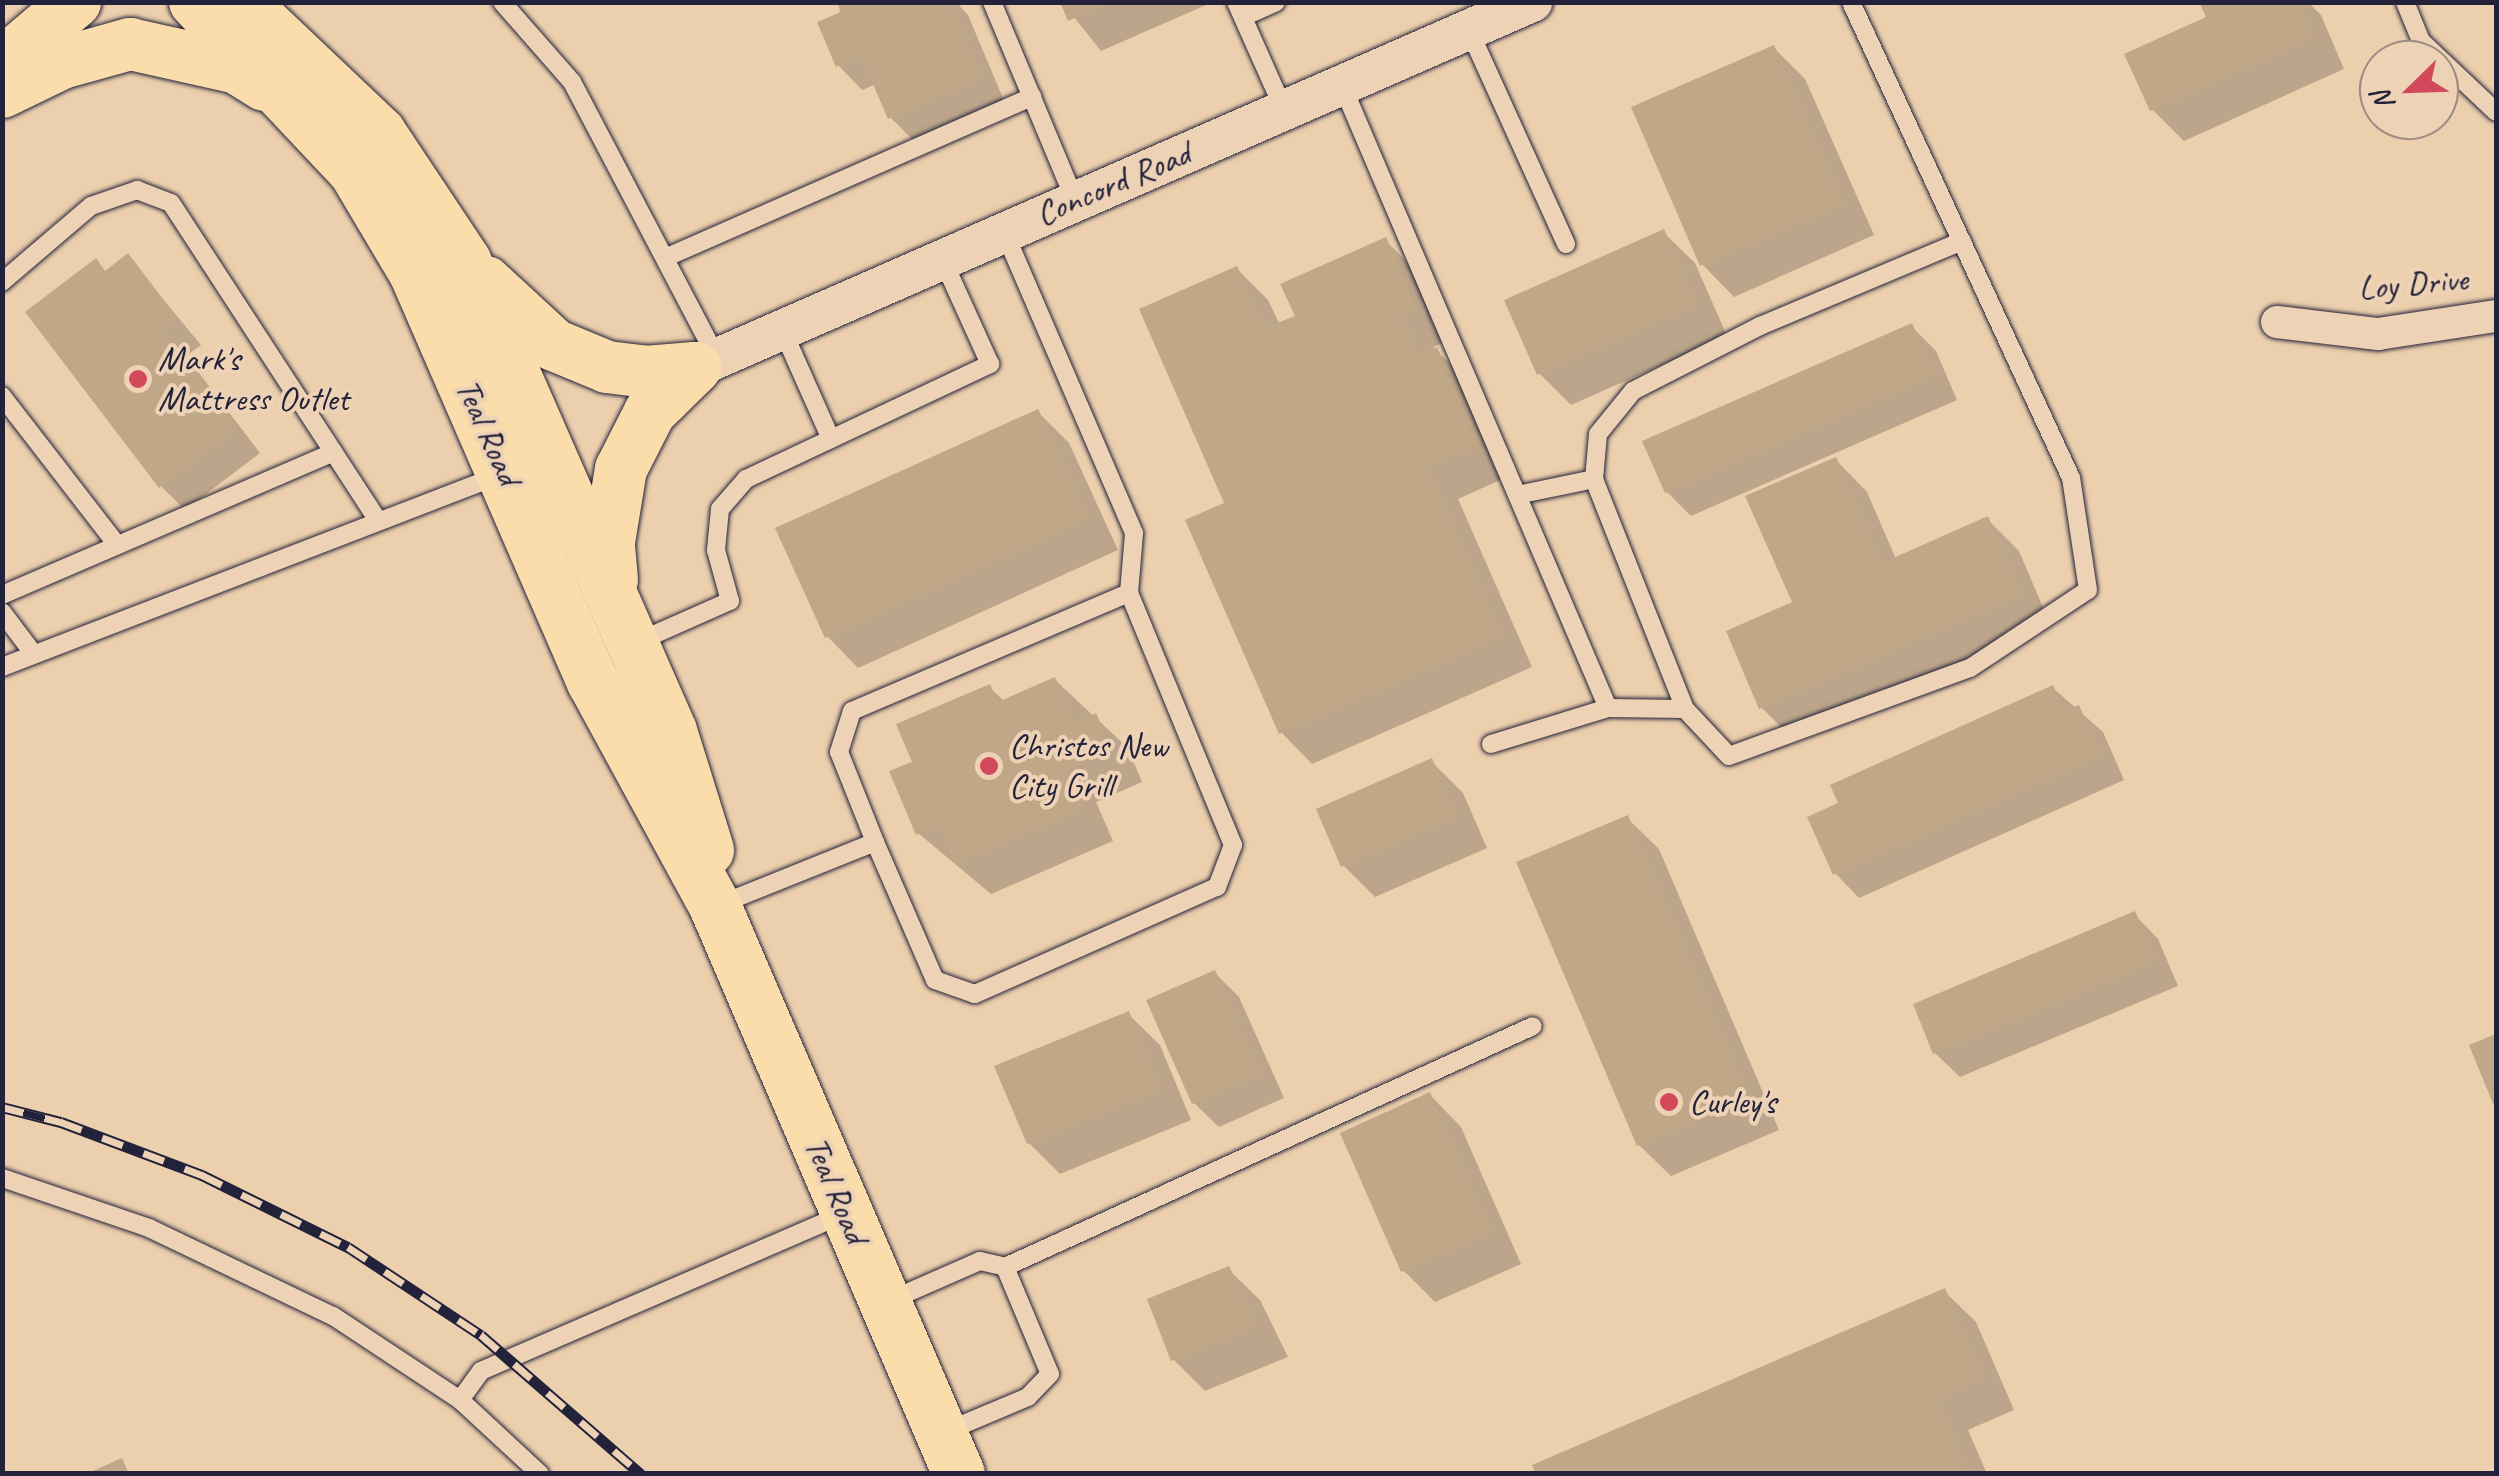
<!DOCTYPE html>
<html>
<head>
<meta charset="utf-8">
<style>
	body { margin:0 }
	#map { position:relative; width:2499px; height:1476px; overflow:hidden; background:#eccfad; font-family:Caveat,sans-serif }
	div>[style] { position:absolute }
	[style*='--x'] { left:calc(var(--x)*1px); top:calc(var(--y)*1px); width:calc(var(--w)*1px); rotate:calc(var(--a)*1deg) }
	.shadow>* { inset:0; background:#0003 }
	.building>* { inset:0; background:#c0a787 }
	.roads { filter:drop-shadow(0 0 2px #22223b) drop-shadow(0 0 2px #22223b) }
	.service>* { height:18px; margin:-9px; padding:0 9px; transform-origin:9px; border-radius:9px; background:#eed2b5 }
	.minor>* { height:32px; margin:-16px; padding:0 16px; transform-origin:16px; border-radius:16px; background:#eed2b5 }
	.tertiary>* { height:40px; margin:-20px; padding:0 20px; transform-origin:20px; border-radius:20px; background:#eed2b5 }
	.primary>* { height:52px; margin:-26px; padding:0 26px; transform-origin:26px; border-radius:26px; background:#faddab }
	.rail>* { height:11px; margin-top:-5.5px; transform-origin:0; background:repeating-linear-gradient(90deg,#eed2b5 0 22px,#22223b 0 44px); box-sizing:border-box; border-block:2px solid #22223b }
	.dots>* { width:28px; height:28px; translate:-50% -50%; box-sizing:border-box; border:5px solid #eed2b5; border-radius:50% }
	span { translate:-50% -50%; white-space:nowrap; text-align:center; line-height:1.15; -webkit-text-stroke:8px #eed2b5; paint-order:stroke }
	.street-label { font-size:35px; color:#22223b }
	.poi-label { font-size:35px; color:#22223b }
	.left { translate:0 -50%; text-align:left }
	.frame { position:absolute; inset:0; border:5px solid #22223b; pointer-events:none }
	.north { position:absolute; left:2359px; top:40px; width:100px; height:100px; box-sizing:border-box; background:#eed2b5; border:2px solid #9c8c84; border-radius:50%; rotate:247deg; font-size:28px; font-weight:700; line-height:40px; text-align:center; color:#22223b }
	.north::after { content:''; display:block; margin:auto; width:35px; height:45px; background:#d1495b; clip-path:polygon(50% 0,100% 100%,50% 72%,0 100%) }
</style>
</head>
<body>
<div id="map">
	<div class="shadow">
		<i style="clip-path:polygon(840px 2px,956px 2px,968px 15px,1005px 103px,914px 141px,890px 117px,874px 85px,862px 90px,838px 65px)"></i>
		<i style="clip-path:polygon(1062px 2px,1205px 2px,1206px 5px,1101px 51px)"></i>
		<i style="clip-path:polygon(2202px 2px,2308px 2px,2321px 15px,2344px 69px,2184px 141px,2152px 109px,2209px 19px)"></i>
		<i style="clip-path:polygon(1774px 48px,1805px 79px,1874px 235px,1734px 297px,1703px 265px,1634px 109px)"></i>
		<i style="clip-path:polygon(1663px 232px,1695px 263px,1727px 336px,1571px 405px,1539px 373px)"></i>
		<i style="clip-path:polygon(1385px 240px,1417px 272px,1447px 341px,1433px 347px,1468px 382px,1509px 476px,1458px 499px,1532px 667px,1312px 764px,1281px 732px,1227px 504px,1237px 269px,1268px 300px,1280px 325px,1298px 317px)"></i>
		<i style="clip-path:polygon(128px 257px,201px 345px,186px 356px,260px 453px,185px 510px,161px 486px,96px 261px,107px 273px)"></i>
		<i style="clip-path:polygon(1911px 326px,1936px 351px,1957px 400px,1691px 516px,1667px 492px)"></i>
		<i style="clip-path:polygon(1038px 412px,1069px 443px,1118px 550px,858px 668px,827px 636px)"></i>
		<i style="clip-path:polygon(1836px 460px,1867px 492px,1896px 559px,1987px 519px,2019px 551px,2051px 626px,1793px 739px,1761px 707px)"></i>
		<i style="clip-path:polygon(1055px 680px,1128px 748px,1142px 782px,1096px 802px,1113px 841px,991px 894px,918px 833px,916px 763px,989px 687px,1005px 702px)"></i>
		<i style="clip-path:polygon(2053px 688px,2103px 732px,2124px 780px,1859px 898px,1835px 873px)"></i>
		<i style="clip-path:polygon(1431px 761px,1463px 793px,1487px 848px,1375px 897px,1344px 866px)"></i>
		<i style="clip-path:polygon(1627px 818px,1659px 849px,1779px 1130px,1671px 1176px,1639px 1145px)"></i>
		<i style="clip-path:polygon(2134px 914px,2158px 939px,2178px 986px,1960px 1077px,1935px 1053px)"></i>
		<i style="clip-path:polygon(1215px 973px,1239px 997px,1284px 1098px,1219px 1127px,1194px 1103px)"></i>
		<i style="clip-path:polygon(1128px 1014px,1160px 1045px,1191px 1120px,1060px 1174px,1029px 1143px)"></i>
		<i style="clip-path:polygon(1430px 1095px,1461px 1127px,1521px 1264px,1435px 1302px,1403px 1270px)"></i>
		<i style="clip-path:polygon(1228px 1269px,1260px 1300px,1288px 1357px,1205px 1391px,1174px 1360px)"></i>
		<i style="clip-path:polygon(1944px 1291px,1976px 1322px,2014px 1410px,1968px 1430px,1987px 1474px,1539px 1474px)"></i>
	</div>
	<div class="building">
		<i style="clip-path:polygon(837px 2px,951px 2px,983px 78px,888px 119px,861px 56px,836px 67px,817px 22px,841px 12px)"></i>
		<i style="clip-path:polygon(1060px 2px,1110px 2px,1068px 21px)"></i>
		<i style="clip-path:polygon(2199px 2px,2299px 2px,2314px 37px,2150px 111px,2124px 54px,2206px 17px)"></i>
		<i style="clip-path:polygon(1774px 45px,1844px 204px,1700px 266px,1631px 107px)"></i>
		<i style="clip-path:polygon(1664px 229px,1697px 304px,1537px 375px,1504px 300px)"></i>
		<i style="clip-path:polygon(1386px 237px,1417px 309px,1402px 316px,1419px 355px,1437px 347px,1479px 445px,1428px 467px,1502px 636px,1279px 734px,1185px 520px,1224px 503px,1139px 309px,1237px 266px,1265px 328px,1295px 316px,1280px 284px)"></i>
		<i style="clip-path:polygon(128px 253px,178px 319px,163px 331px,237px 428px,159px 488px,25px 312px,96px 258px,105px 271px)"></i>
		<i style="clip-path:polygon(1912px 323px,1935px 375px,1665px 493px,1642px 441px)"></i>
		<i style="clip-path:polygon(1038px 409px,1089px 518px,825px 638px,775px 528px)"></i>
		<i style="clip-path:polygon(1836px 457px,1882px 563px,1988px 516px,2022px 594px,1759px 709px,1726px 631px,1792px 602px,1745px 496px)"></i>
		<i style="clip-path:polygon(1055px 677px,1075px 723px,1096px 713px,1112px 750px,1066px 771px,1083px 809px,957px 863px,940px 825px,916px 835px,889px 771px,912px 762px,896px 724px,990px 684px,998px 702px)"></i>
		<i style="clip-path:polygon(2053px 685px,2064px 711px,2079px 705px,2101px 755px,1833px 875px,1807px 817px,1838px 803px,1830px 785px)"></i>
		<i style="clip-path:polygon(1432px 758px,1457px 816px,1341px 867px,1316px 809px)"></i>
		<i style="clip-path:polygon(1628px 815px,1749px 1098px,1637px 1146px,1516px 862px)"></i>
		<i style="clip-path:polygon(2135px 911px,2156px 961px,1933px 1054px,1913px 1004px)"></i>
		<i style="clip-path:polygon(1215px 970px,1261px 1074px,1192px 1104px,1146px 1000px)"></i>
		<i style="clip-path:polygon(1129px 1011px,1161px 1089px,1027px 1144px,994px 1066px)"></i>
		<i style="clip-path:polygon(2496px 1034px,2496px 1111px,2469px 1045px)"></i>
		<i style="clip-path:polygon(1430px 1092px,1492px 1232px,1401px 1272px,1340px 1133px)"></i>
		<i style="clip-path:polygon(1229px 1266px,1258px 1326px,1171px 1361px,1147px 1299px)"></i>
		<i style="clip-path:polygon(1945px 1288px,1984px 1378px,1938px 1398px,1970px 1474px,1536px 1474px,1532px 1465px)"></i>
		<i style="clip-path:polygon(122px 1458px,129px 1474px,86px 1474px)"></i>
	</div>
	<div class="roads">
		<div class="service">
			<i style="--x:502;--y:2;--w:106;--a:48.8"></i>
			<i style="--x:572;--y:82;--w:312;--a:62.3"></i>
			<i style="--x:992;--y:2;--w:215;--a:67.3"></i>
			<i style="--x:1236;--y:2;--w:118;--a:66"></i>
			<i style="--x:2405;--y:2;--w:42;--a:67.7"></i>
			<i style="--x:2421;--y:41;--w:103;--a:43.4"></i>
			<i style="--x:1243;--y:17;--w:36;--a:-24"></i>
			<i style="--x:1469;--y:30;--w:235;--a:65.6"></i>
			<i style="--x:1342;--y:85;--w:677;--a:66.88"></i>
			<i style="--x:667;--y:257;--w:399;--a:-23.7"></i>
			<i style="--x:2;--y:282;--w:117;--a:-40.5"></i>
			<i style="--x:91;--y:206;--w:49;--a:-19.2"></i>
			<i style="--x:137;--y:190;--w:36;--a:21"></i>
			<i style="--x:171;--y:203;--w:379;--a:56.9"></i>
			<i style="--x:782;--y:329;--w:120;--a:66"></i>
			<i style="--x:2;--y:396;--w:188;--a:52.3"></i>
			<i style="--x:1517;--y:495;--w:79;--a:-11.7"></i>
			<i style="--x:2;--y:595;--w:361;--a:-23.3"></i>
			<i style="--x:2;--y:612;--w:51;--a:52.9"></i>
			<i style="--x:635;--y:643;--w:104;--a:-23.9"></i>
			<i style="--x:730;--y:601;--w:53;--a:-105.4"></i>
			<i style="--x:716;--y:550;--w:41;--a:-84.4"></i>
			<i style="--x:720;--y:509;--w:40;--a:-49"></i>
			<i style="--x:746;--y:479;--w:270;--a:-25.2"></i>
			<i style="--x:990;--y:364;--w:116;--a:-114.4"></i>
			<i style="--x:2;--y:667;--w:531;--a:-21.1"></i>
			<i style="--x:1685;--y:709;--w:247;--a:-111.6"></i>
			<i style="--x:1594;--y:479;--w:45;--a:-84.9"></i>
			<i style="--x:1598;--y:434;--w:55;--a:-50.9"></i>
			<i style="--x:1633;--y:391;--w:143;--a:-27.1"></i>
			<i style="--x:1760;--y:326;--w:219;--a:-22.8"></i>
			<i style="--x:1491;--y:744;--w:122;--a:-17.1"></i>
			<i style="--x:1608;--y:708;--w:77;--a:0.7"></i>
			<i style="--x:1685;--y:709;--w:64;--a:46.9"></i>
			<i style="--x:1729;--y:756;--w:257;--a:-20.1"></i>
			<i style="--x:1970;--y:668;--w:141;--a:-33.5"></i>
			<i style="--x:2088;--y:590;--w:113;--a:-98.6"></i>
			<i style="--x:2071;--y:478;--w:524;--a:-114.81"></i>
			<i style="--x:875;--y:842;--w:97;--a:-111.8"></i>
			<i style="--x:839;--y:752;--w:43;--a:-72.4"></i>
			<i style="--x:852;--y:711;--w:301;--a:-23.1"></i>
			<i style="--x:721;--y:904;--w:166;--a:-21.9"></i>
			<i style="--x:875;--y:842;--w:150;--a:66.5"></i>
			<i style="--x:935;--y:980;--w:42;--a:19.3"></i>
			<i style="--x:975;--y:994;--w:265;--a:-23.9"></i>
			<i style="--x:1217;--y:887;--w:45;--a:-69.1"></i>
			<i style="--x:1233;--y:845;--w:273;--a:-112.4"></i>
			<i style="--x:1129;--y:593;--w:60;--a:-85.2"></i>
			<i style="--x:1134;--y:533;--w:329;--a:-113.3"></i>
			<i style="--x:2;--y:1178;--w:155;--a:18.8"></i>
			<i style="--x:149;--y:1228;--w:204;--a:25.6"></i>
			<i style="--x:333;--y:1316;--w:152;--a:33.5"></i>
			<i style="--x:1005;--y:1267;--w:580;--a:-24.53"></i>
			<i style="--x:891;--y:1300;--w:97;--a:-23.7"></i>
			<i style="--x:980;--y:1261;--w:26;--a:13"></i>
			<i style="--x:1005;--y:1267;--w:116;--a:67.2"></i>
			<i style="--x:1050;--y:1374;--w:32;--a:134"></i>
			<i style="--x:1028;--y:1397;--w:88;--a:157.2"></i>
			<i style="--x:540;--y:1474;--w:109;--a:-137.2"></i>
			<i style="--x:460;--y:1400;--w:36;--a:-54"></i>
			<i style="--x:481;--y:1371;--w:395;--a:-23.4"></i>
		</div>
		<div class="minor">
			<i style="--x:2277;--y:322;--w:102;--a:6.8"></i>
			<i style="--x:2378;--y:334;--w:119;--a:-8.7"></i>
		</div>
		<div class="tertiary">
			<i style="--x:695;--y:368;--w:914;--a:-23.62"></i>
		</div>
		<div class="primary">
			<i style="--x:195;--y:2;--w:233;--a:46.7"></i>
			<i style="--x:355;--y:172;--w:117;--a:59.3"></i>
			<i style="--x:415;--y:273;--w:446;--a:66.5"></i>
			<i style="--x:593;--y:682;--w:255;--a:61.4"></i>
			<i style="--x:715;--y:906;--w:618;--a:66.75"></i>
			<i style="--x:242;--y:2;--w:190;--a:43.5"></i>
			<i style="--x:380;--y:133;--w:154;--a:56.4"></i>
			<i style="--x:465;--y:261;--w:513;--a:66.33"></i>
			<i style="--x:671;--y:731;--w:125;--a:72.7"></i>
			<i style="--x:2;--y:64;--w:96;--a:-40.3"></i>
			<i style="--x:2;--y:92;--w:67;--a:-25.8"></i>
			<i style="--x:62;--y:63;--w:71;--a:-15.6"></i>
			<i style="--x:130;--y:44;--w:110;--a:12.6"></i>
			<i style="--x:237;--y:68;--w:32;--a:32"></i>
			<i style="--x:486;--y:282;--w:93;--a:42.8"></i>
			<i style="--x:554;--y:345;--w:57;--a:22.5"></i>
			<i style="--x:607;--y:367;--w:38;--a:7"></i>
			<i style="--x:645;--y:372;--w:50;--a:-4.6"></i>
			<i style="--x:612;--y:580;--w:38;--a:-95"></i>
			<i style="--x:609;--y:542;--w:74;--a:-80.7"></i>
			<i style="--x:621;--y:469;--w:64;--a:-63"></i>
			<i style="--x:650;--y:412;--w:63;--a:-44.4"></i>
		</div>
	</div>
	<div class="rail">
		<i style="--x:2;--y:1107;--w:61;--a:14.3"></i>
		<i style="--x:61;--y:1122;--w:151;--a:20.6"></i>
		<i style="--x:202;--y:1175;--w:163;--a:26.3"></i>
		<i style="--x:348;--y:1247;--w:159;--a:33.5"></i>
		<i style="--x:481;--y:1335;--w:212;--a:41"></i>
	</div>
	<div class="dots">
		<i style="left:138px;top:379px;background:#d1495b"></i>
		<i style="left:989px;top:766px;background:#d1495b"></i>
		<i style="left:1669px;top:1102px;background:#d1495b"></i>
	</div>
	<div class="street-label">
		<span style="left:1113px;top:184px;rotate:-23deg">Concord Road</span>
		<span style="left:2413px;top:284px;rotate:-5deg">Loy Drive</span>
		<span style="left:488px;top:432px;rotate:66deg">Teal Road</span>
		<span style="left:836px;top:1190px;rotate:67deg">Teal Road</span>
	</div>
	<div class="poi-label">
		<span class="left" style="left:158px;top:379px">Mark's<br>Mattress Outlet</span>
		<span class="left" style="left:1009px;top:766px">Christos New<br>City Grill</span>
		<span class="left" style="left:1689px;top:1102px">Curley's</span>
	</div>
	<div class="frame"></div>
	<div class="north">N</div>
</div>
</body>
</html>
